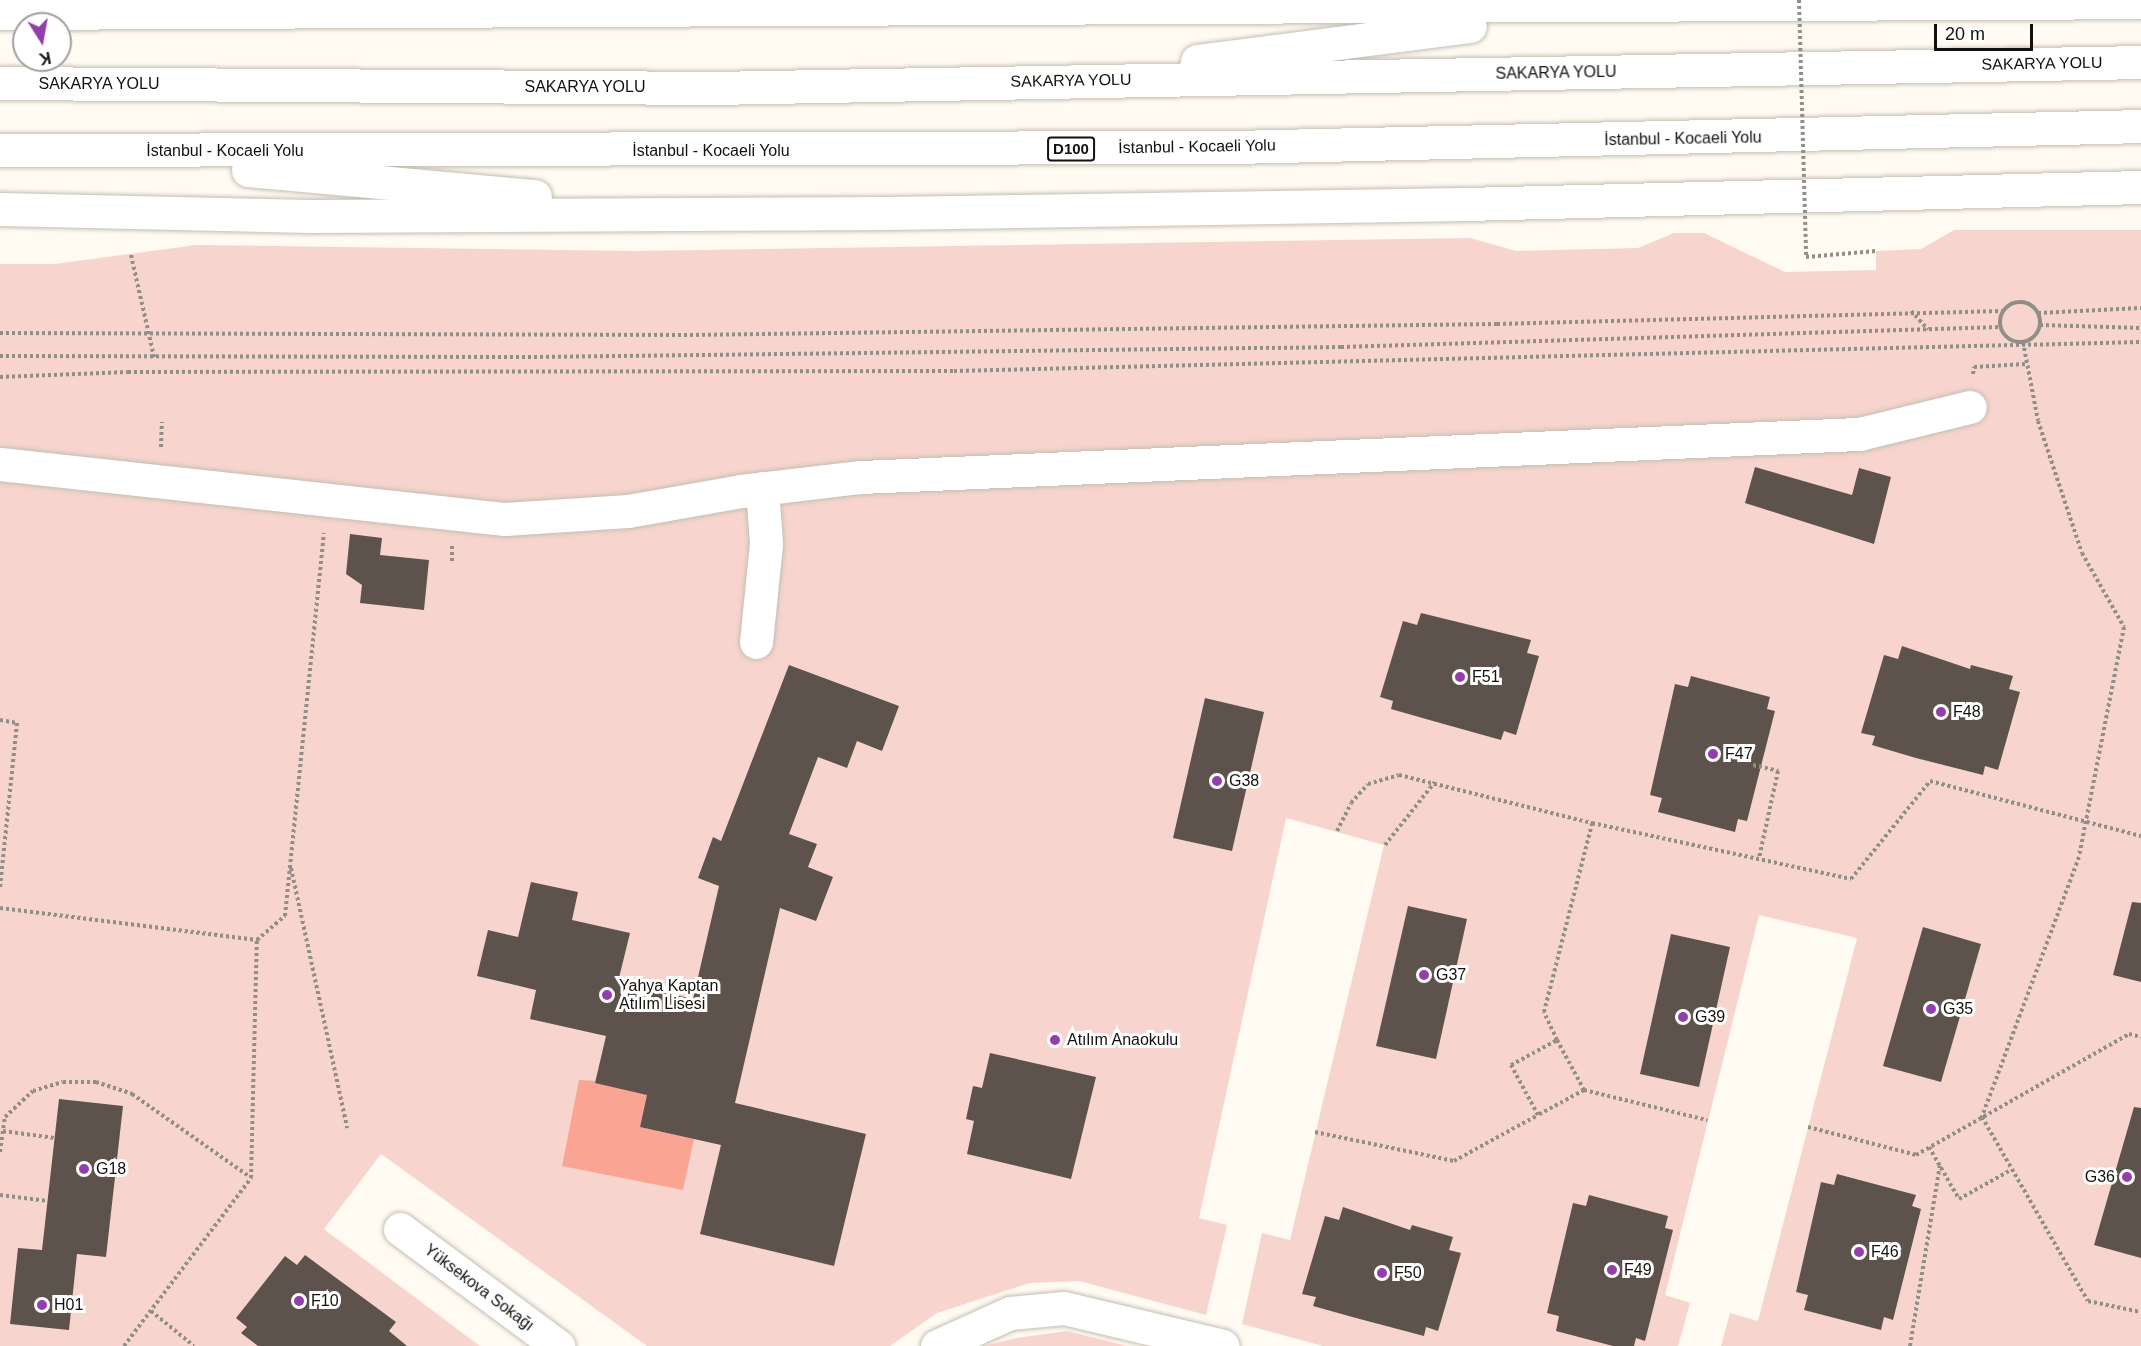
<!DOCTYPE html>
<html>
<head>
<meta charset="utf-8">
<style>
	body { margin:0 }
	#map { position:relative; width:2141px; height:1346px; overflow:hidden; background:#fffbf3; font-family:Arial,sans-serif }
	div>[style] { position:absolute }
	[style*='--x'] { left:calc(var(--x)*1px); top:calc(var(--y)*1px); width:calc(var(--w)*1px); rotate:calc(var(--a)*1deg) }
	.green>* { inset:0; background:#f7d5ce }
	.forest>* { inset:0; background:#faa594 }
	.building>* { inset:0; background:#5d534c }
	.path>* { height:4px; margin-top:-2px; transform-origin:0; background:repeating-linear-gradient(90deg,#918e88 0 3px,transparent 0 6px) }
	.path>.ring { margin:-2px; padding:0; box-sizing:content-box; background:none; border:4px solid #918e88; border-radius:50% }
	.roads { filter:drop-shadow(0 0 2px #c4beb2) drop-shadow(0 0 2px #c4beb2) }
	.minor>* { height:33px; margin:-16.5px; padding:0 16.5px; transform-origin:16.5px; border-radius:16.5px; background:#fff }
	.highway>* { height:33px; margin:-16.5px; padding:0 16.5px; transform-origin:16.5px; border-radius:16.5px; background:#fff }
	.path-bridge>* { height:4px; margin-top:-2px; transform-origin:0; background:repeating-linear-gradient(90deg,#918e88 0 3px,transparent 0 6px) }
	.dots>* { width:16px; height:16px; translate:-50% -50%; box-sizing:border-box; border:3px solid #fff; border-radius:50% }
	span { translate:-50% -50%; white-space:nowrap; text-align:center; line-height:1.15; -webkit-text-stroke:6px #fff; paint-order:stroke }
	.shield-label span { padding:2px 4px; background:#fff; border:2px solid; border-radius:4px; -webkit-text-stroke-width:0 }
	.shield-label { font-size:15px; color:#13110d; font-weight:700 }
	.street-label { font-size:16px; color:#13110d }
	.poi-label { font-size:16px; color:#13110d }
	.left { translate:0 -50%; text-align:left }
	.right { translate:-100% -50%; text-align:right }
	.north { position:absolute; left:12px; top:12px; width:60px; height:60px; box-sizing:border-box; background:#fff; border:2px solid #a1a09e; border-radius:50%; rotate:169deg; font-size:16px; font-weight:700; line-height:24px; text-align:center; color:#13110d }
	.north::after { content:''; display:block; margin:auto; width:21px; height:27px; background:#933eab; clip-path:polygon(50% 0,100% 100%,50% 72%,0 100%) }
	.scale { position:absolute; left:1934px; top:24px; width:99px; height:27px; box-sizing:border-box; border:3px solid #13110d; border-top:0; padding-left:8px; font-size:18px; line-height:21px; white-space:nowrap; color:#13110d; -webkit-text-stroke:4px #fff; paint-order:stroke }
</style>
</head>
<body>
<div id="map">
	<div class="green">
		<i style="clip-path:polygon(1954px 230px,2141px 230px,2141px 1346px,1721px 1346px,1730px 1313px,1758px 1321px,1857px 938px,1759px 915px,1665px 1295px,1690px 1303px,1678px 1346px,1323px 1346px,1242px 1324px,1262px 1233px,1290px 1240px,1384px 845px,1286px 818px,1199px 1218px,1227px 1225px,1206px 1315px,1079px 1281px,1030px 1283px,937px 1313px,890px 1346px,647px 1346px,381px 1154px,324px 1229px,480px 1346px,0 1346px,0 264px,55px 264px,196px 245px,635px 251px,1470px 238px,1516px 251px,1638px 248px,1674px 233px,1704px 233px,1785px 272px,1876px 270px,1876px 251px,1921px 249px)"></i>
		<i style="clip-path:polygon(1067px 1331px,1127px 1346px,984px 1346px,1016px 1338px)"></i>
	</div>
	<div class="forest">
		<i style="clip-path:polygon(579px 1080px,650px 1084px,640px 1127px,694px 1139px,683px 1190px,562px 1166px)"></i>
	</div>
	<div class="building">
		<i style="clip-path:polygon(1755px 467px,1852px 495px,1859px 468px,1891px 477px,1874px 544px,1745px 503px)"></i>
		<i style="clip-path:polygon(350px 534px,382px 538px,380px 555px,429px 560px,424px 610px,360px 603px,362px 585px,346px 574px)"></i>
		<i style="clip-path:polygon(1421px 613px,1531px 640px,1527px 653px,1539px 656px,1516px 735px,1504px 731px,1501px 740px,1433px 721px,1391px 709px,1393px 701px,1380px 697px,1403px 621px,1417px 625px)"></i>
		<i style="clip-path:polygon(1902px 646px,1970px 669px,1971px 665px,2013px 676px,2009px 689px,2020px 692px,1998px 770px,1985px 766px,1983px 775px,1916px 758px,1872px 745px,1875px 736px,1861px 733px,1884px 655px,1898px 659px)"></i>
		<i style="clip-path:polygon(789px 665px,899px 706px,882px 751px,857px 741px,847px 768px,818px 757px,789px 834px,817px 844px,808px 867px,833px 877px,816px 921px,780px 908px,735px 1103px,866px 1134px,834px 1266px,700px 1234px,721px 1145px,640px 1127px,647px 1095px,595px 1083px,606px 1036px,530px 1019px,536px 990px,477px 976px,488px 930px,518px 937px,531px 882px,578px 892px,572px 920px,630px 933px,618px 982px,693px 999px,719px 886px,698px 878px,713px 837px,721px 841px)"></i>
		<i style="clip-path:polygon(1691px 676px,1770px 697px,1767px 709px,1775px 711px,1747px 821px,1738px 819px,1735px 832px,1658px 812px,1662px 798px,1650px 795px,1675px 684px,1688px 687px)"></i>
		<i style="clip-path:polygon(1205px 698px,1264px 712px,1232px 851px,1173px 838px)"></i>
		<i style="clip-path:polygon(2132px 902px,2141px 903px,2141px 982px,2113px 975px)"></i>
		<i style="clip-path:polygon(1408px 906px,1467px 919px,1436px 1059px,1376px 1046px)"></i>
		<i style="clip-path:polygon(1923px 927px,1981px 944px,1941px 1082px,1883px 1066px)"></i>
		<i style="clip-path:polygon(1671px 934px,1730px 947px,1699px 1087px,1640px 1074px)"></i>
		<i style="clip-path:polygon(990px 1053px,1096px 1077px,1071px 1179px,967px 1154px,974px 1121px,966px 1119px,973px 1086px,982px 1088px)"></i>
		<i style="clip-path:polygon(59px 1099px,123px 1106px,106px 1257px,77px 1254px,69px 1330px,10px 1324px,18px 1248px,42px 1250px)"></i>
		<i style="clip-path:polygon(2134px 1107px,2141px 1108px,2141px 1258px,2094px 1245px)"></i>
		<i style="clip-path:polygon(1837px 1174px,1916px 1195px,1912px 1206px,1921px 1209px,1893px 1320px,1884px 1317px,1881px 1330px,1804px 1310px,1808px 1295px,1796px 1292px,1821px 1182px,1834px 1185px)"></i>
		<i style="clip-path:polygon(1589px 1195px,1668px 1216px,1665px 1228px,1673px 1230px,1645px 1341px,1636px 1338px,1634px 1346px,1613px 1346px,1556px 1331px,1559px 1316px,1547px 1313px,1573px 1203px,1586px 1206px)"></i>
		<i style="clip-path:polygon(1343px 1207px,1410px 1230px,1412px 1225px,1453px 1237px,1449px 1250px,1461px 1253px,1438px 1331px,1426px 1327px,1424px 1336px,1356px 1318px,1313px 1306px,1316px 1297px,1302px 1294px,1325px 1216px,1339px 1220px)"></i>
		<i style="clip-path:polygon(305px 1255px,396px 1322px,389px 1331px,407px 1346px,258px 1346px,241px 1333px,247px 1327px,236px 1318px,285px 1256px,297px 1265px)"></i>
	</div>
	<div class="path">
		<i style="--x:131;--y:255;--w:105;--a:77.3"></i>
		<i style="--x:1806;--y:257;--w:70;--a:-4.9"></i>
		<i class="ring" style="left:2000px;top:302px;width:36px;height:36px"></i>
		<i style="--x:1911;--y:311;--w:25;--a:47"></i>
		<i style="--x:2038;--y:313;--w:103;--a:-2.8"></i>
		<i style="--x:2040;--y:325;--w:101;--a:1.7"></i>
		<i style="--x:0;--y:333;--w:690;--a:0.17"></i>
		<i style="--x:690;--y:335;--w:807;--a:-0.78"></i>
		<i style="--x:1497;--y:324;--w:506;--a:-1.47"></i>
		<i style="--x:2023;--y:342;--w:80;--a:79.2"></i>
		<i style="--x:2038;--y:421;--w:139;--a:71.6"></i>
		<i style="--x:2082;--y:553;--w:85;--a:60.4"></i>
		<i style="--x:2124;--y:627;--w:234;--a:101.1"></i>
		<i style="--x:2079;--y:857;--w:278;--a:110.5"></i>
		<i style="--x:1982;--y:1117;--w:212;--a:60.1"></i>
		<i style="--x:2088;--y:1301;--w:54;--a:11.7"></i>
		<i style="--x:0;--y:356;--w:534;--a:0.11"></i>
		<i style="--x:534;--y:357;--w:807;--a:-0.71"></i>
		<i style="--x:1341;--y:347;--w:660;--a:-1.74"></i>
		<i style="--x:1973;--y:374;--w:7;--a:-82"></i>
		<i style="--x:1974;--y:367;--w:51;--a:-3.4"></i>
		<i style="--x:0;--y:377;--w:128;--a:-2.2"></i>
		<i style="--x:128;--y:372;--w:826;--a:-0.07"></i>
		<i style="--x:954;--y:371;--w:1187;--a:-1.4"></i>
		<i style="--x:161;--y:447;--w:25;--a:-88"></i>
		<i style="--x:452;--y:546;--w:18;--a:90"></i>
		<i style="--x:0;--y:720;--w:17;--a:10"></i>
		<i style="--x:17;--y:723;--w:165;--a:95.9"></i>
		<i style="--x:1753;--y:765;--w:26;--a:13"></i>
		<i style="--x:1778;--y:771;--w:89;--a:102.3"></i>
		<i style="--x:1337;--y:831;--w:31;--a:-63"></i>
		<i style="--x:1351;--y:803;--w:25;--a:-48"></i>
		<i style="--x:1368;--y:784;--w:32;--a:-16"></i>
		<i style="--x:1399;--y:775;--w:199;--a:14"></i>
		<i style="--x:1592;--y:823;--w:265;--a:12.2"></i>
		<i style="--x:1851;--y:879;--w:126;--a:-51.1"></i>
		<i style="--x:1930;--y:781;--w:218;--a:14.6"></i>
		<i style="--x:1385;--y:845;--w:80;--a:-51.6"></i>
		<i style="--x:291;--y:868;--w:266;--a:77.8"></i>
		<i style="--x:0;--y:908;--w:259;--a:7.1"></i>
		<i style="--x:1557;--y:1040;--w:57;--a:61.6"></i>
		<i style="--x:1584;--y:1090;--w:52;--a:151.5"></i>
		<i style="--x:1538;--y:1115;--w:57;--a:-118.4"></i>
		<i style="--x:1511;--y:1065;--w:52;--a:-28.5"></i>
		<i style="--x:1557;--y:1040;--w:31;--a:-115"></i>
		<i style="--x:1544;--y:1012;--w:195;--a:-75.7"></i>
		<i style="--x:1584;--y:1090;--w:127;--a:13.7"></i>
		<i style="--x:1808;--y:1127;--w:112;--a:14.5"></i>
		<i style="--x:1916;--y:1155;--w:245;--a:-29.6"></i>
		<i style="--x:2129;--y:1034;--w:12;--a:14"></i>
		<i style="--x:3;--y:1131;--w:52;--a:7.7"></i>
		<i style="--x:1315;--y:1132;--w:142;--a:11.8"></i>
		<i style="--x:1454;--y:1161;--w:96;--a:-28.7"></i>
		<i style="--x:1929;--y:1147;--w:60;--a:60"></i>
		<i style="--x:1959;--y:1199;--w:60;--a:-29.1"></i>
		<i style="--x:0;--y:1152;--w:35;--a:-82"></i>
		<i style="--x:5;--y:1117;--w:38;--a:-43"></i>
		<i style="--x:33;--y:1091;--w:31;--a:-17"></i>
		<i style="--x:63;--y:1082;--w:33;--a:0"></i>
		<i style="--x:96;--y:1082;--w:38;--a:18"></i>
		<i style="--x:132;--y:1094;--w:144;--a:35.1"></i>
		<i style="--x:0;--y:1195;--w:48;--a:7.1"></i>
		<i style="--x:151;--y:1311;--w:55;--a:39.1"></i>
		<i style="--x:124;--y:1346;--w:211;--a:-52.9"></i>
		<i style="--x:251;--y:1178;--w:238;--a:-88.6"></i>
		<i style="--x:257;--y:940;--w:37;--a:-41"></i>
		<i style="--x:285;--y:916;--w:385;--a:-84.2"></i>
		<i style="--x:1910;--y:1346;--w:183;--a:-80.6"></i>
	</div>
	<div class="roads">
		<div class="minor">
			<i style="--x:0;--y:464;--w:508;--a:6.22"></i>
			<i style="--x:505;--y:519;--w:123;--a:-3.7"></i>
			<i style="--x:628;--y:511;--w:115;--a:-10"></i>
			<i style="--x:741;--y:491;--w:121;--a:-6.7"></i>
			<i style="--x:861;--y:477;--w:999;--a:-2.47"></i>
			<i style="--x:1859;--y:434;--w:114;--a:-13.7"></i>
			<i style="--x:756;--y:642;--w:100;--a:-84.2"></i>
			<i style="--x:766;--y:543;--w:55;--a:-94.2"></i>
			<i style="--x:400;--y:1229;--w:197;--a:36.5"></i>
			<i style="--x:937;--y:1346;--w:80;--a:-24.3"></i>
			<i style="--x:1010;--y:1313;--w:54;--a:-5.3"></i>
			<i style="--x:1064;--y:1308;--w:163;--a:13.4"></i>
		</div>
		<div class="highway">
			<i style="--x:0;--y:13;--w:2141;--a:-0.29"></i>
			<i style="--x:1197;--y:61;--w:275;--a:-7.3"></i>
			<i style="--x:0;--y:83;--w:712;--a:0.4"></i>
			<i style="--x:712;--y:88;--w:1429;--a:-1.04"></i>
			<i style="--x:0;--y:150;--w:1233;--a:-0.14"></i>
			<i style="--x:1233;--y:147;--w:908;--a:-1.32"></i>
			<i style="--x:248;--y:170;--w:288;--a:5.2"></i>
			<i style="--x:0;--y:209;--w:310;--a:1.3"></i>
			<i style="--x:310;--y:216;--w:576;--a:-0.3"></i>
			<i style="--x:886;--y:213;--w:579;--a:-0.89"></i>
			<i style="--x:1465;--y:204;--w:676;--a:-1.44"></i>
		</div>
	</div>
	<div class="path-bridge">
		<i style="--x:1799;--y:0;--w:257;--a:88.4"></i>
	</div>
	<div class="dots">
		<i style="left:1460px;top:677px;background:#933eab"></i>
		<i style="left:1941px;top:712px;background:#933eab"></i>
		<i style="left:1713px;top:754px;background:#933eab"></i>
		<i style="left:1217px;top:781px;background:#933eab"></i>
		<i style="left:1424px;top:975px;background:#933eab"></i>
		<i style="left:607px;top:995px;background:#933eab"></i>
		<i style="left:1931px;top:1009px;background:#933eab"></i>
		<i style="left:1683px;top:1017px;background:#933eab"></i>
		<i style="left:1055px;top:1040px;background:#933eab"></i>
		<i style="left:84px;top:1169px;background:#933eab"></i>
		<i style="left:2127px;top:1177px;background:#933eab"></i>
		<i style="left:1859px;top:1252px;background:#933eab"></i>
		<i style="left:1612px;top:1270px;background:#933eab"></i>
		<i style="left:1382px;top:1273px;background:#933eab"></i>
		<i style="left:299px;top:1301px;background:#933eab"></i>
		<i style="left:42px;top:1305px;background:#933eab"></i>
	</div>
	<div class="shield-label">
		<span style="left:1071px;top:149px">D100</span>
	</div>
	<div class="street-label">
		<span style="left:2042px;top:64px;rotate:-1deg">SAKARYA YOLU</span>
		<span style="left:1556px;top:73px;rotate:-1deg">SAKARYA YOLU</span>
		<span style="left:1071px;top:81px;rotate:-1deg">SAKARYA YOLU</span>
		<span style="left:99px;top:84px">SAKARYA YOLU</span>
		<span style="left:585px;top:87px">SAKARYA YOLU</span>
		<span style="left:1683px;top:139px;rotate:-1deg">İstanbul - Kocaeli Yolu</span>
		<span style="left:1197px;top:147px;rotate:-1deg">İstanbul - Kocaeli Yolu</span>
		<span style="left:225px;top:151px">İstanbul - Kocaeli Yolu</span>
		<span style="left:711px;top:151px">İstanbul - Kocaeli Yolu</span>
		<span style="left:479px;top:1288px;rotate:37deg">Yüksekova Sokağı</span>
	</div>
	<div class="poi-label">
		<span class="left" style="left:1472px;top:677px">F51</span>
		<span class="left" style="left:1953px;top:712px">F48</span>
		<span class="left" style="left:1725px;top:754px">F47</span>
		<span class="left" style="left:1229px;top:781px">G38</span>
		<span class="left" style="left:1436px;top:975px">G37</span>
		<span class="left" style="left:619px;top:995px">Yahya Kaptan<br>Atılım Lisesi</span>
		<span class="left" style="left:1943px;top:1009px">G35</span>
		<span class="left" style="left:1695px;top:1017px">G39</span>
		<span class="left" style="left:1067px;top:1040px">Atılım Anaokulu</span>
		<span class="left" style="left:96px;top:1169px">G18</span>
		<span class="right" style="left:2115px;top:1177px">G36</span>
		<span class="left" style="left:1871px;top:1252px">F46</span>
		<span class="left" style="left:1624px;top:1270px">F49</span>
		<span class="left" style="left:1394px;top:1273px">F50</span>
		<span class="left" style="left:311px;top:1301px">F10</span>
		<span class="left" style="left:54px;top:1305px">H01</span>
	</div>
	<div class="north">K</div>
	<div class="scale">20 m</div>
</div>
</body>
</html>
